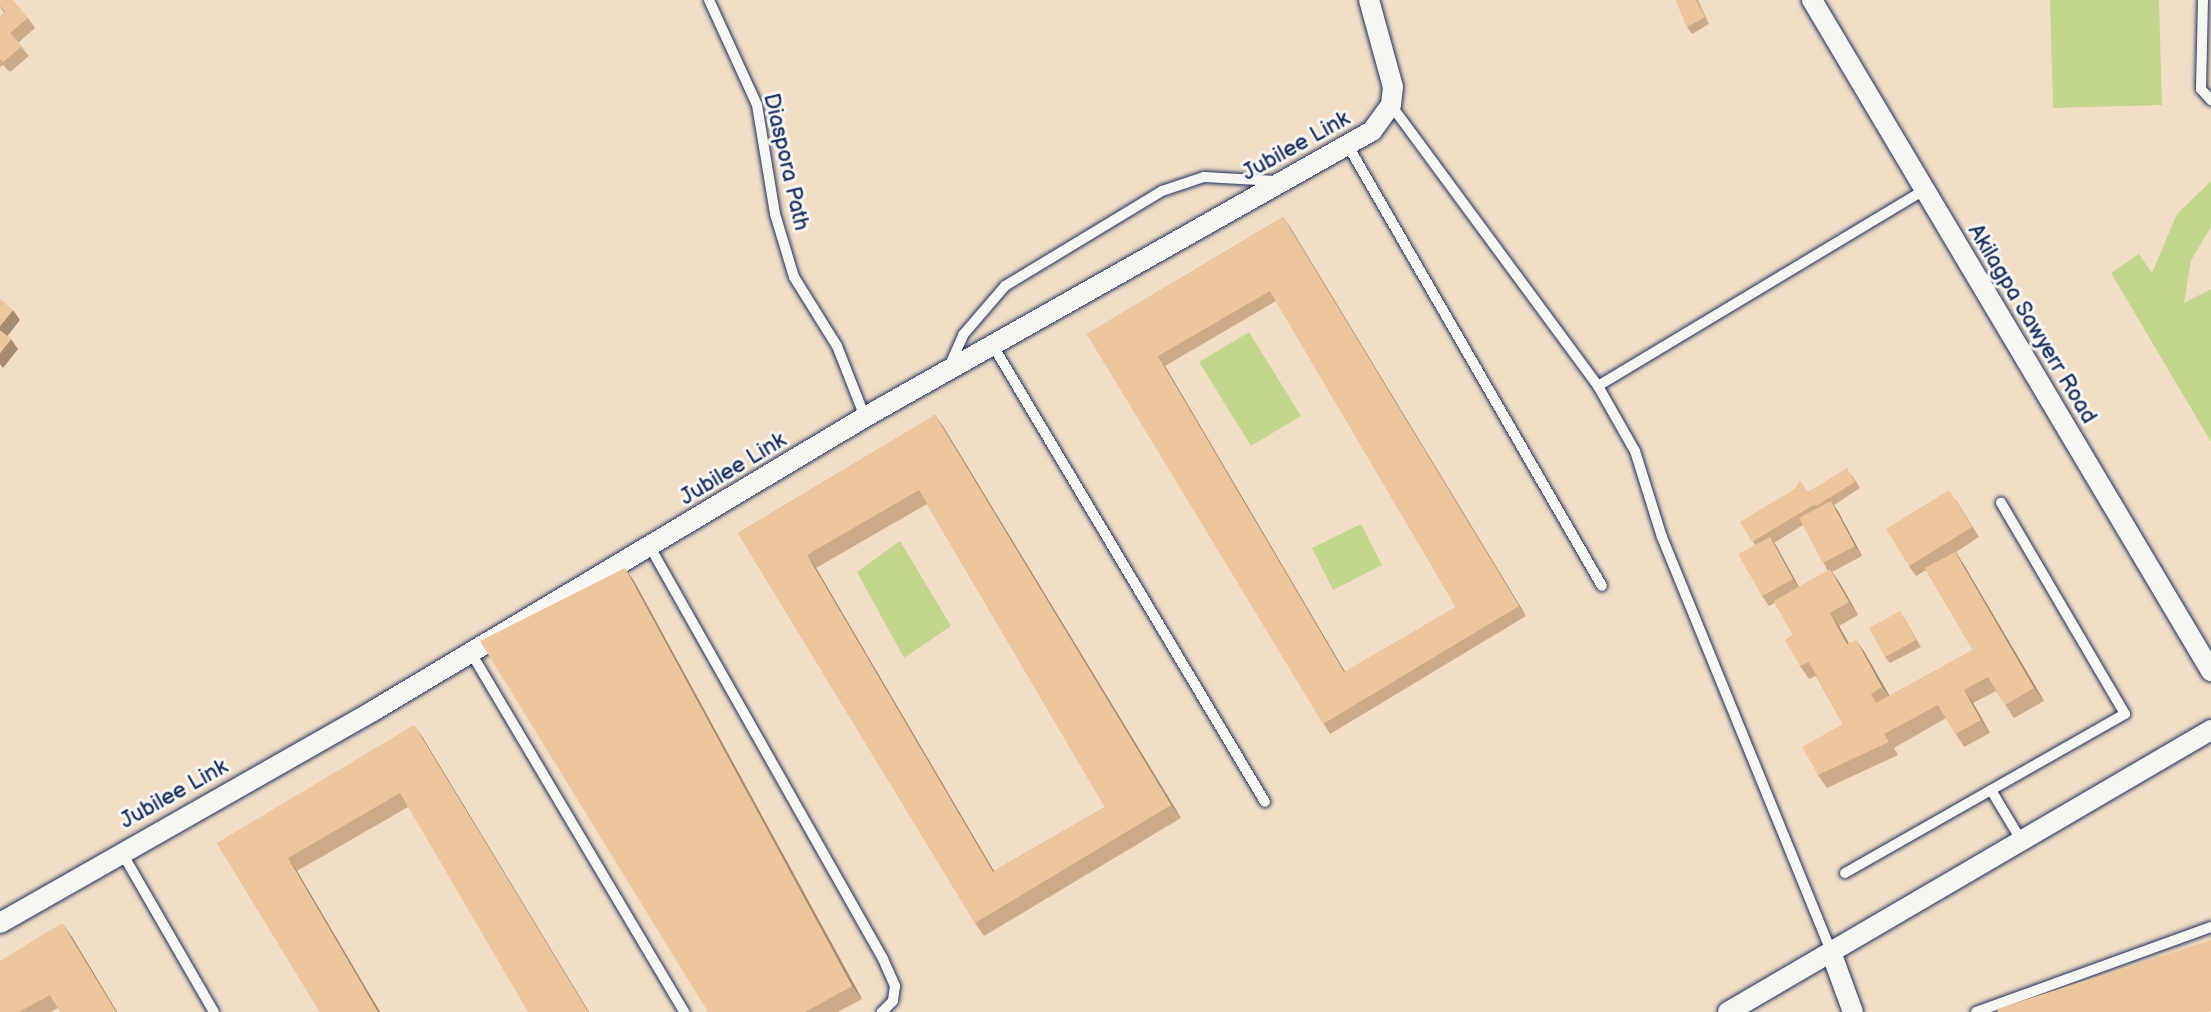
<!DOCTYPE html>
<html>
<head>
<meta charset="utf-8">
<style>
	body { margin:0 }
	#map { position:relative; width:2211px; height:1012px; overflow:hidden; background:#f4e8d8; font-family:"Balsamiq Sans",sans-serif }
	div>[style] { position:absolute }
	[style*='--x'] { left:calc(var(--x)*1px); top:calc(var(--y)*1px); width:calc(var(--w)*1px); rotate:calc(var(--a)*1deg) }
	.built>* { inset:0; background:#f2dec6 }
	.green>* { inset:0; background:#c2d78d }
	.roads { filter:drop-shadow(0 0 2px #1b2f5e) drop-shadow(0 0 2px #1b2f5e) }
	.service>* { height:10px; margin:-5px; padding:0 5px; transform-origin:5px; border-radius:5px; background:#f6f6f2 }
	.minor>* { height:20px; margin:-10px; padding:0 10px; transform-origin:10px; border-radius:10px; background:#f6f6f2 }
	.wall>* { inset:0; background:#cdaa87 }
	.shaded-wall>* { inset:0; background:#a78b6e }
	.building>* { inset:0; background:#eec69d }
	span { translate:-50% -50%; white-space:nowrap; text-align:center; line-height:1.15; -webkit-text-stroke:6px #f6f6f2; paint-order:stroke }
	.street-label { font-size:22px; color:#1b2f5e }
</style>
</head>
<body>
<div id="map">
	<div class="built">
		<i style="clip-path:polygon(0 0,2211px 0,2211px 1012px,0 1012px)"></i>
	</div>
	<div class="green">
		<i style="clip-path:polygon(2050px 0,2159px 0,2162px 105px,2053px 108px)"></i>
		<i style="clip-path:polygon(2211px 181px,2211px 227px,2191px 260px,2184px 303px,2211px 289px,2211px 442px,2111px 273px,2139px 254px,2152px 273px,2177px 214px)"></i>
		<i style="clip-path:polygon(1249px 332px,1301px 416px,1251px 446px,1199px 362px)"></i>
		<i style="clip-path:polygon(1361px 524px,1382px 565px,1333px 590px,1312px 548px)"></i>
		<i style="clip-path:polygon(900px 541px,951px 626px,904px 658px,857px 572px)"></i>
	</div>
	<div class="roads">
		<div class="service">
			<i style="--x:709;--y:0;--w:115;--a:65.4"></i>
			<i style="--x:757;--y:105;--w:110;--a:80.6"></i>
			<i style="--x:775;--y:214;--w:66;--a:73.2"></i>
			<i style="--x:794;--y:277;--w:81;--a:58.1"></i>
			<i style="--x:837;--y:346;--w:76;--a:68.5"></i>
			<i style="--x:2203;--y:0;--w:89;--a:91.3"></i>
			<i style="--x:2201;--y:89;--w:15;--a:48"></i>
			<i style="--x:1391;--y:105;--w:349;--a:53.6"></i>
			<i style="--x:1598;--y:386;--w:75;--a:60.4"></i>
			<i style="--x:1635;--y:451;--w:90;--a:72.6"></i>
			<i style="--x:1662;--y:537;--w:448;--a:67.8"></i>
			<i style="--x:1347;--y:144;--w:510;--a:60.02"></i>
			<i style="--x:992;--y:344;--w:533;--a:59.2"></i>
			<i style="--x:949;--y:367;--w:35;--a:-66"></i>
			<i style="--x:963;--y:335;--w:65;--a:-49.4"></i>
			<i style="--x:1005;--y:286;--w:184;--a:-31.2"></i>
			<i style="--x:1162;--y:191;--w:44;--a:-18.4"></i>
			<i style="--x:1204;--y:177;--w:72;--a:3.2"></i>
			<i style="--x:1598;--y:386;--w:380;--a:-31"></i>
			<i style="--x:650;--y:547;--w:473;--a:60.5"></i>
			<i style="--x:883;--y:959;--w:30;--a:66"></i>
			<i style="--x:895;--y:986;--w:15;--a:98"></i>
			<i style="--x:893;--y:1001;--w:16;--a:135"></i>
			<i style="--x:470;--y:651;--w:420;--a:59.3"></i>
			<i style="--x:1991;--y:790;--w:58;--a:59"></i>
			<i style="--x:121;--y:851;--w:186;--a:60"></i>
			<i style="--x:1845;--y:873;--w:322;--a:-29.6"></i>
			<i style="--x:2125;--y:714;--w:245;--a:-120.4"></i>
			<i style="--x:1976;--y:1012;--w:250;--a:-19.9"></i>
		</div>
		<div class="minor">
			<i style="--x:1812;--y:0;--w:781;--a:59.26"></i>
			<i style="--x:0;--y:923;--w:429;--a:-29.6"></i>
			<i style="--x:373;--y:711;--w:573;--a:-30.86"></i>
			<i style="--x:865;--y:417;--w:582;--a:-29.43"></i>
			<i style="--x:1372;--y:131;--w:32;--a:-54"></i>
			<i style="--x:1391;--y:105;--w:18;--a:-84"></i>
			<i style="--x:1393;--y:87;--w:90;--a:-105.4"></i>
			<i style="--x:1831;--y:952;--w:64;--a:69.9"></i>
			<i style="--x:1728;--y:1012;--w:559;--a:-30.28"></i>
		</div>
	</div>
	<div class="wall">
		<i style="clip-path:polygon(0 0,28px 18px,35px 28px,18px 43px,29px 56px,10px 72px,3px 65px,0 67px,0 17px,4px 13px,0 7px)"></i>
		<i style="clip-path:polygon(1676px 0,1698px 0,1709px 24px,1692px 34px,1687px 27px)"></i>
		<i style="clip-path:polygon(evenodd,1283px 217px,1526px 616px,1330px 734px,1087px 334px,1283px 217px,1276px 301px,1456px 607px,1345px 672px,1165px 366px,1276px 301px)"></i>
		<i style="clip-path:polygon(evenodd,935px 415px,944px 428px,1181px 818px,984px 936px,975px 923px,738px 533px,935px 415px,927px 504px,1105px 807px,994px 871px,816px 568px,927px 504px)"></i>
		<i style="clip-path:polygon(evenodd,1852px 475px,1860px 488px,1834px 505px,1862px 556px,1832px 572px,1858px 615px,1839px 626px,1849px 643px,1865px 653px,1889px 696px,1973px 650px,1926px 570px,1916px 576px,1909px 566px,1956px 500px,1979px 537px,1956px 552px,1964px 565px,2044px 701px,2014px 718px,1996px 691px,1973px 703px,1990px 733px,1964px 747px,1946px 718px,1894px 748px,1898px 755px,1827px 788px,1818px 775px,1843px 724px,1816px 676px,1809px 679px,1800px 666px,1793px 635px,1775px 603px,1769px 606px,1762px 596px,1755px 545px,1740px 522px,1808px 492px,1852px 475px,1803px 525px,1828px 571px,1799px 587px,1774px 543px,1803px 525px)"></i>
		<i style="clip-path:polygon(634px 581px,862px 999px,838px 1012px,708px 1012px)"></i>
		<i style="clip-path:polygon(1900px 611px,1921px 647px,1890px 663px,1885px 657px)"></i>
		<i style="clip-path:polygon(423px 738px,408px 807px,297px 871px,380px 1012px,320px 1012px,217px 843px)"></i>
		<i style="clip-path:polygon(72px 937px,117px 1012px,60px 1012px,58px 1008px,51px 1012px,0 1012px)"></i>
	</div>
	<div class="shaded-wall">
		<i style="clip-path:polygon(1283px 217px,1290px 227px,1526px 616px,1519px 606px)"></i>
		<i style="clip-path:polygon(13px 310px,20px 320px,5px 339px,0 332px,0 326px)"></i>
		<i style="clip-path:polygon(11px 339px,18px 349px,3px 368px,0 364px,0 353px)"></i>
		<i style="clip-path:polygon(1158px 356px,1165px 366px,1351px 682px,1344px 672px)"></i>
		<i style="clip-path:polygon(935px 415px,944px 428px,1181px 818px,1171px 805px)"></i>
		<i style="clip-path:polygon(1831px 501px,1838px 511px,1862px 556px,1855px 546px)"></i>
		<i style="clip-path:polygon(1770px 537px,1777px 547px,1800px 589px,1793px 579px)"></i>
		<i style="clip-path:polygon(1955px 552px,1964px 565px,2044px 701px,2034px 688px)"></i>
		<i style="clip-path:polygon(807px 555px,816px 568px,1002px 885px,993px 872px)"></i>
		<i style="clip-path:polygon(625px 568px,634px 581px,862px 999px,852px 986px)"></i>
		<i style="clip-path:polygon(1830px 569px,1840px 583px,1858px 615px,1849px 602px)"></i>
		<i style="clip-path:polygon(1830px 613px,1839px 626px,1856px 657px,1847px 644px)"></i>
		<i style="clip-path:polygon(1856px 640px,1865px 653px,1892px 700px,1882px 687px)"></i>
		<i style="clip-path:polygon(1964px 690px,1973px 703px,1990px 733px,1981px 720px)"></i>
		<i style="clip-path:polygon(414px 725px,423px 738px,589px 1012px,588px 1012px)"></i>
		<i style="clip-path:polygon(288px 858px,297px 871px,380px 1012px,378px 1012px)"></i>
		<i style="clip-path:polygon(62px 923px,72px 937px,117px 1012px,116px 1012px)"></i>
	</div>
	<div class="building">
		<i style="clip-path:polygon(0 0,13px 0,28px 18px,10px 33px,22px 46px,3px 62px,0 59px,0 17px,5px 12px,0 6px)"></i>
		<i style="clip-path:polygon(1676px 0,1696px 0,1705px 17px,1687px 27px)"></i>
		<i style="clip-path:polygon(evenodd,1283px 217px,1519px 606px,1323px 724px,1087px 334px,1283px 217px,1270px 291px,1456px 607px,1344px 672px,1158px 356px,1270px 291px)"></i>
		<i style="clip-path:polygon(0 299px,13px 310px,0 326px)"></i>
		<i style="clip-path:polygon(0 330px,11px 339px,0 353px)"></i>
		<i style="clip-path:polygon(evenodd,935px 415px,1171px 805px,975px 923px,738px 533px,935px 415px,919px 490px,1105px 807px,993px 872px,807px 555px,919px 490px)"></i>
		<i style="clip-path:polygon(1847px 468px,1855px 482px,1816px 506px,1808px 492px)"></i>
		<i style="clip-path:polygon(1800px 480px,1815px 504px,1752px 542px,1740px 522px,1796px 488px)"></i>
		<i style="clip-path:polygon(1949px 490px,1972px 527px,1909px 566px,1886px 529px)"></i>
		<i style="clip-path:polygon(1831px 501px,1855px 546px,1823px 563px,1799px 518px)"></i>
		<i style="clip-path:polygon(1770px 537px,1793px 579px,1762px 596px,1738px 554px)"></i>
		<i style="clip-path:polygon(1955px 552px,2034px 688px,2005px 705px,1988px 677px,1964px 690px,1981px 720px,1955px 734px,1938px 705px,1884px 734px,1889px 742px,1818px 775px,1802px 747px,1843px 724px,1809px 662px,1800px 666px,1785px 640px,1793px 635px,1774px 601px,1830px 569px,1849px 602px,1830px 613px,1847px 644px,1856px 640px,1882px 687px,1871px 694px,1876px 703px,1973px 650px,1925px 568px)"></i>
		<i style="clip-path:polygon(625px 568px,852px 986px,805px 1012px,708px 1012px,480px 641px)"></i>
		<i style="clip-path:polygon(1900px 611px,1916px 640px,1885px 657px,1869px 628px)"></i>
		<i style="clip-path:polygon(414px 725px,588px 1012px,528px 1012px,400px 793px,288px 858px,378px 1012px,320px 1012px,217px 843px)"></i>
		<i style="clip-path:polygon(62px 923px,116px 1012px,60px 1012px,50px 995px,19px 1012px,0 1012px,0 961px)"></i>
		<i style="clip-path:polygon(2211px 940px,2211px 1011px,2207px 1012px,1998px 1012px,1997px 1009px)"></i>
	</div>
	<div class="street-label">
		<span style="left:1296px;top:146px;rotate:-29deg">Jubilee Link</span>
		<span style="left:786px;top:162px;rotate:77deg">Diaspora Path</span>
		<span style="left:2032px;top:324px;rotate:59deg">Akilagpa Sawyerr Road</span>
		<span style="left:733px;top:469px;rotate:-31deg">Jubilee Link</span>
		<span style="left:174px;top:794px;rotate:-29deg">Jubilee Link</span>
	</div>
</div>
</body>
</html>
